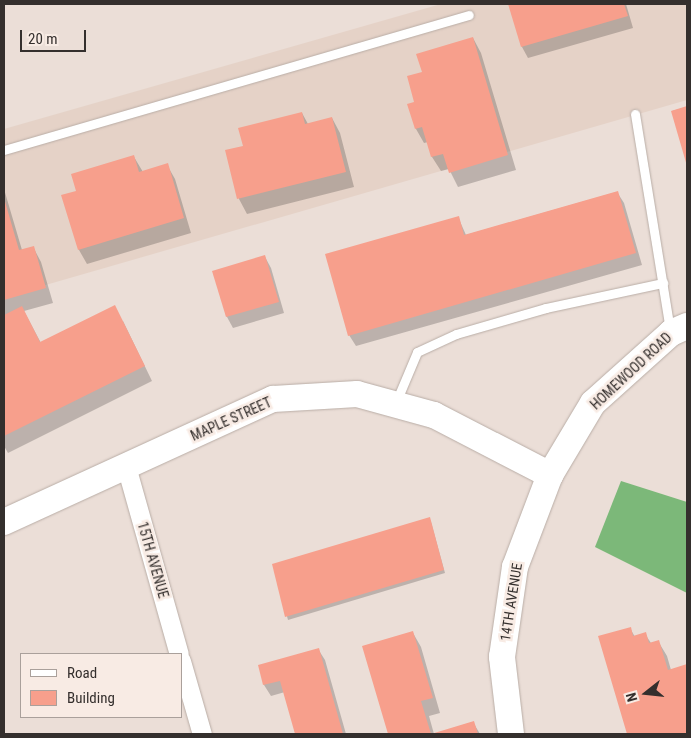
<!DOCTYPE html>
<html>
<head>
<meta charset="utf-8">
<style>
	body { margin:0 }
	#map { position:relative; width:691px; height:738px; overflow:hidden; background:#ebded7; font-family:"Roboto Condensed",sans-serif }
	div>[style] { position:absolute }
	[style*='--x'] { left:calc(var(--x)*1px); top:calc(var(--y)*1px); width:calc(var(--w)*1px); rotate:calc(var(--a)*1deg) }
	.built>* { inset:0; background:#e5d2c7 }
	.forest>* { inset:0; background:#7cb879 }
	.shadow>* { inset:0; background:#0003 }
	.building>* { inset:0; background:#f79f8c }
	.roads { filter:drop-shadow(0 0 1px #b9ada6) drop-shadow(0 0 1px #b9ada6) }
	.lane>* { height:9px; margin:-4.5px; padding:0 4.5px; transform-origin:4.5px; border-radius:4.5px; background:#fff }
	.street>* { height:19px; margin:-9.5px; padding:0 9.5px; transform-origin:9.5px; border-radius:9.5px; background:#fff }
	.secondary>* { height:26px; margin:-13px; padding:0 13px; transform-origin:13px; border-radius:13px; background:#fff }
	span { translate:-50% -50%; white-space:nowrap; text-align:center; line-height:1.15; -webkit-text-stroke:5px #f8ebe4; paint-order:stroke }
	.street-label { font-size:14px; color:#342f2d }
	.frame { position:absolute; inset:0; border:5px solid #342f2d; pointer-events:none }
	.legend { position:absolute; left:20px; top:653px; width:162px; height:65px; box-sizing:border-box; background:#f8ebe4; border:1px solid #aaa09b; margin:0; padding:6px 9px; list-style:none; font-size:15px; color:#342f2d }
	.legend li { display:flex; align-items:center; gap:10px; height:25px }
	.legend b { width:25px; border:1px solid #aaa09b }
	.north { position:absolute; left:621px; top:668px; width:50px; height:50px; -webkit-text-stroke:4px #f8ebe4; paint-order:stroke; rotate:254deg; font-size:14px; font-weight:700; line-height:20px; text-align:center; color:#342f2d }
	.north::after { content:''; display:block; margin:auto; width:18px; height:22px; background:#342f2d; clip-path:polygon(50% 0,100% 100%,50% 72%,0 100%) }
	.scale { position:absolute; left:20px; top:30px; width:66px; height:22px; box-sizing:border-box; border:2px solid #342f2d; border-top:0; padding-left:6px; font-size:15px; line-height:18px; white-space:nowrap; color:#342f2d; -webkit-text-stroke:4px #f8ebe4; paint-order:stroke }
</style>
</head>
<body>
<div id="map">
	<div class="built">
		<i style="clip-path:polygon(441px 4px,687px 4px,687px 100px,4px 297px,4px 129px)"></i>
	</div>
	<div class="forest">
		<i style="clip-path:polygon(621px 481px,687px 502px,687px 593px,595px 547px)"></i>
	</div>
	<div class="shadow">
		<i style="clip-path:polygon(509px 4px,626px 4px,633px 28px,528px 58px,522px 47px)"></i>
		<i style="clip-path:polygon(473px 38px,481px 53px,516px 170px,458px 187px,449px 169px,441px 171px,432px 157px,428px 142px,424px 143px,416px 129px,416px 103px,423px 72px)"></i>
		<i style="clip-path:polygon(687px 107px,687px 163px,672px 111px)"></i>
		<i style="clip-path:polygon(302px 113px,308px 124px,332px 118px,340px 133px,354px 187px,247px 214px,239px 199px,227px 151px,244px 147px)"></i>
		<i style="clip-path:polygon(134px 157px,143px 172px,167px 165px,175px 179px,191px 233px,87px 264px,79px 250px,78px 191px)"></i>
		<i style="clip-path:polygon(4px 189px,22px 250px,33px 247px,41px 262px,53px 303px,24px 311px,41px 343px,123px 321px,152px 381px,8px 453px,4px 446px)"></i>
		<i style="clip-path:polygon(617px 192px,624px 203px,642px 265px,356px 346px,349px 335px,458px 217px,466px 235px)"></i>
		<i style="clip-path:polygon(265px 257px,271px 268px,284px 313px,233px 328px,227px 317px,214px 272px)"></i>
		<i style="clip-path:polygon(431px 522px,445px 573px,288px 620px,273px 565px)"></i>
		<i style="clip-path:polygon(630px 628px,635px 637px,645px 634px,651px 643px,658px 641px,667px 656px,671px 670px,687px 666px,687px 734px,629px 734px,600px 637px)"></i>
		<i style="clip-path:polygon(413px 633px,421px 647px,440px 713px,429px 716px,434px 734px,473px 722px,480px 734px,389px 734px,364px 647px)"></i>
		<i style="clip-path:polygon(318px 649px,325px 660px,346px 734px,297px 734px,285px 692px,271px 696px,264px 685px,259px 666px)"></i>
	</div>
	<div class="building">
		<i style="clip-path:polygon(508px 4px,624px 4px,628px 16px,521px 47px)"></i>
		<i style="clip-path:polygon(473px 37px,508px 155px,449px 173px,443px 154px,431px 157px,422px 127px,415px 129px,407px 104px,414px 102px,407px 76px,422px 72px,416px 54px)"></i>
		<i style="clip-path:polygon(687px 106px,687px 166px,671px 111px)"></i>
		<i style="clip-path:polygon(302px 112px,305px 124px,332px 117px,346px 172px,237px 199px,225px 150px,243px 146px,238px 128px)"></i>
		<i style="clip-path:polygon(134px 155px,139px 172px,168px 163px,184px 218px,78px 250px,61px 195px,76px 191px,71px 174px)"></i>
		<i style="clip-path:polygon(618px 191px,636px 253px,348px 336px,325px 254px,459px 216px,464px 235px)"></i>
		<i style="clip-path:polygon(4px 198px,19px 250px,34px 246px,46px 288px,4px 300px)"></i>
		<i style="clip-path:polygon(265px 255px,279px 302px,226px 317px,212px 271px)"></i>
		<i style="clip-path:polygon(115px 305px,145px 366px,4px 436px,4px 315px,22px 306px,40px 342px)"></i>
		<i style="clip-path:polygon(430px 517px,444px 570px,285px 617px,272px 564px)"></i>
		<i style="clip-path:polygon(631px 627px,633px 636px,646px 632px,649px 643px,659px 640px,668px 670px,687px 664px,687px 734px,627px 734px,598px 636px)"></i>
		<i style="clip-path:polygon(413px 631px,433px 698px,421px 701px,431px 734px,474px 721px,478px 734px,388px 734px,362px 646px)"></i>
		<i style="clip-path:polygon(319px 648px,343px 734px,295px 734px,280px 681px,263px 685px,258px 665px)"></i>
	</div>
	<div class="roads">
		<div class="lane">
			<i style="--x:635;--y:114;--w:219;--a:80.8"></i>
			<i style="--x:4;--y:150;--w:484;--a:-16.2"></i>
			<i style="--x:396;--y:402;--w:54;--a:-67.2"></i>
			<i style="--x:417;--y:352;--w:43;--a:-24.8"></i>
			<i style="--x:456;--y:334;--w:94;--a:-16.1"></i>
			<i style="--x:546;--y:308;--w:120;--a:-12.1"></i>
		</div>
		<div class="street">
			<i style="--x:126;--y:466;--w:195;--a:74.3"></i>
			<i style="--x:181;--y:661;--w:76;--a:74"></i>
		</div>
		<div class="secondary">
			<i style="--x:4;--y:522;--w:296;--a:-24.6"></i>
			<i style="--x:273;--y:399;--w:84;--a:-3.4"></i>
			<i style="--x:357;--y:394;--w:80;--a:15.3"></i>
			<i style="--x:434;--y:415;--w:131;--a:27.3"></i>
			<i style="--x:511;--y:734;--w:78;--a:-96.7"></i>
			<i style="--x:502;--y:657;--w:91;--a:-81.8"></i>
			<i style="--x:515;--y:567;--w:98;--a:-69.2"></i>
			<i style="--x:550;--y:475;--w:84;--a:-59.2"></i>
			<i style="--x:593;--y:403;--w:105;--a:-41.9"></i>
			<i style="--x:671;--y:333;--w:17;--a:-24"></i>
		</div>
	</div>
	<div class="street-label">
		<span style="left:631px;top:371px;rotate:-43deg">HOMEWOOD ROAD</span>
		<span style="left:231px;top:419px;rotate:-24deg">MAPLE STREET</span>
		<span style="left:153px;top:560px;rotate:74deg">15TH AVENUE</span>
		<span style="left:511px;top:602px;rotate:-81deg">14TH AVENUE</span>
	</div>
	<div class="frame"></div>
	<ul class="legend">
	<li><b style="height:6px;background:#fff"></b>Road</li>
	<li><b style="height:14px;background:#f79f8c"></b>Building</li>
	</ul>
	<div class="north">N</div>
	<div class="scale">20 m</div>
</div>
</body>
</html>
